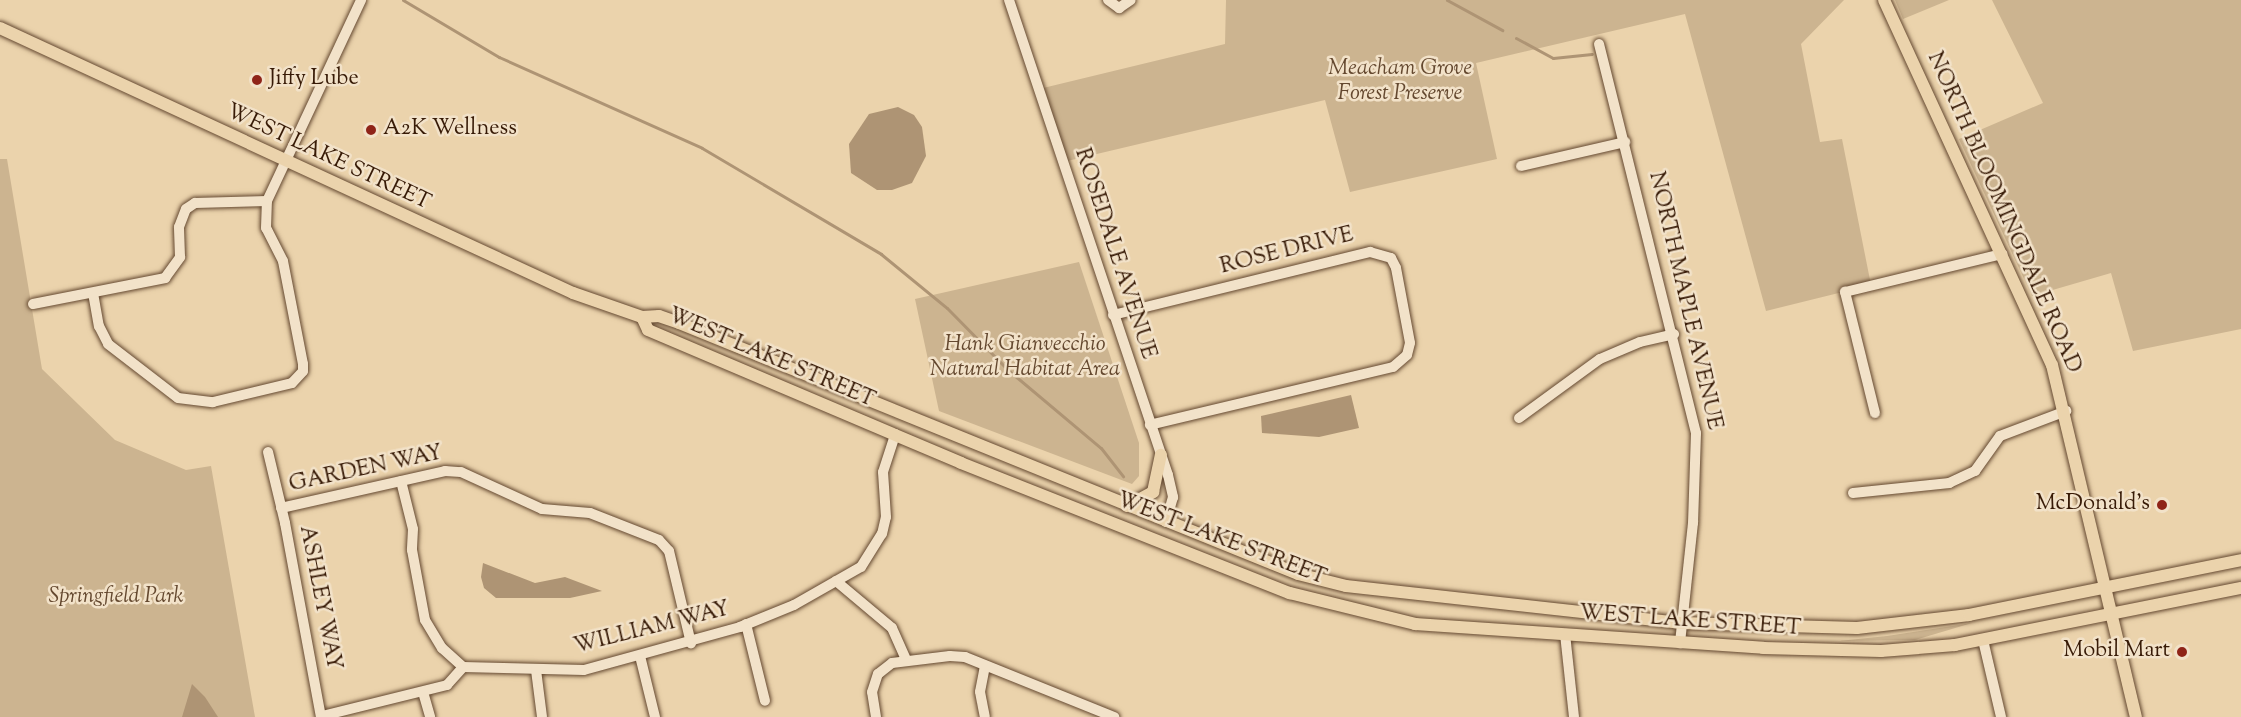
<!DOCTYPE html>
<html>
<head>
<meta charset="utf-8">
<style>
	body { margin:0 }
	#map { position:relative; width:2241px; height:717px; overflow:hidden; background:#ebd3ac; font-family:"Sorts Mill Goudy",serif }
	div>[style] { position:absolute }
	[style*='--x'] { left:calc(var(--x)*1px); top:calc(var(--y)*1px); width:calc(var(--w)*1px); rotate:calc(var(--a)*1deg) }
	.green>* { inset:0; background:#ccb490 }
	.water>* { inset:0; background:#ae9474 }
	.stream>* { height:3px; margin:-1.5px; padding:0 1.5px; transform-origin:1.5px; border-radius:1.5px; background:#ae9474 }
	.roads { filter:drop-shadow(0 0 2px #644830) drop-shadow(0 0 2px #644830) }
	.minor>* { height:10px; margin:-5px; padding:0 5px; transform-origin:5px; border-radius:5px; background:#f2e2c9 }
	.major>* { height:12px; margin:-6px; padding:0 6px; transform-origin:6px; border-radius:6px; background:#ebd3ac }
	.dots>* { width:16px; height:16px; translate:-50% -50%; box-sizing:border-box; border:3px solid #f2e2c9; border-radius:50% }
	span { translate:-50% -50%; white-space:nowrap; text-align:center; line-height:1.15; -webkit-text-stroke:5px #f2e2c9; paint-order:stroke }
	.park-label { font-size:22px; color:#64482f; font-style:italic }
	.poi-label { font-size:22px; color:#371a06 }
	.left { translate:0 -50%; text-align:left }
	.right { translate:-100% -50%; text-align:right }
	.street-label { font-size:22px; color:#371a06 }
</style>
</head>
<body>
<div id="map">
	<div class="green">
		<i style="clip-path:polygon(1226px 0,1844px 0,1801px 44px,1820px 142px,1842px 139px,1871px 285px,1766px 311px,1685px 14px,1476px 63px,1497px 159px,1350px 192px,1325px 100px,1063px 162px,1039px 89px,1225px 44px)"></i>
		<i style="clip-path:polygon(1895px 0,1949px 0,1903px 19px)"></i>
		<i style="clip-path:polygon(1992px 0,2241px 0,2241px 329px,2133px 351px,2111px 273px,2032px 296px,1959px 139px,2043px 103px)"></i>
		<i style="clip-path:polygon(0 159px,7px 159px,42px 369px,115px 440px,186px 470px,211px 466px,255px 717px,0 717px)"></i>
		<i style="clip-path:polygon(1079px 262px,1139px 443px,1139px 476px,1132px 484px,939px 411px,915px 299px)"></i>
		<i style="clip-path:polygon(1972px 623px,1915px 640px,1839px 641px,1887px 636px)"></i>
	</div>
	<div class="water">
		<i style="clip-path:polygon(898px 107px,914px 115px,922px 127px,926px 156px,912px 183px,892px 190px,877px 190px,851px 173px,849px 144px,869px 114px)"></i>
		<i style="clip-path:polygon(1351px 395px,1359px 428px,1319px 437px,1262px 433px,1261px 416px)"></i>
		<i style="clip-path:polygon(483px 563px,535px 583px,565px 577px,602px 591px,570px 598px,496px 598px,484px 588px,481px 577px)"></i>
		<i style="clip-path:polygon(192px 684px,205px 697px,218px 717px,182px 717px)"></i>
	</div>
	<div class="stream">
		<i style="--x:403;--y:0;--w:112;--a:30.7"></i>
		<i style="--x:499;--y:57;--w:222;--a:24.1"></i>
		<i style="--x:702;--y:148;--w:208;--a:30.6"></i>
		<i style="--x:881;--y:254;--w:85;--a:39.3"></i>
		<i style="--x:947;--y:308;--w:87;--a:45.5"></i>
		<i style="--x:1008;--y:370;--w:121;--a:40"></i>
		<i style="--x:1101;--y:448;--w:36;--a:52"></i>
		<i style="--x:1447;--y:0;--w:63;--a:28.6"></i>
		<i style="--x:1516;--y:38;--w:42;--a:28.4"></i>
		<i style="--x:1553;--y:58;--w:39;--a:-6"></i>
	</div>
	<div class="roads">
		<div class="minor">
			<i style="--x:1009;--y:0;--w:501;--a:71.49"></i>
			<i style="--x:1168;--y:475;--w:23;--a:77"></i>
			<i style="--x:1173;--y:497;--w:26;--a:106"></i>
			<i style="--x:1108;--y:0;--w:14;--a:36"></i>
			<i style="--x:1119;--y:8;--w:14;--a:-34"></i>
			<i style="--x:1599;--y:44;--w:401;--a:76"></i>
			<i style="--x:1696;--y:433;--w:90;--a:91.9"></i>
			<i style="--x:1693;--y:523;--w:121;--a:96.2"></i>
			<i style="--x:1521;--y:166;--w:107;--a:-13"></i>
			<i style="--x:93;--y:293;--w:34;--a:80"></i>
			<i style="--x:99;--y:326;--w:20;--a:63"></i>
			<i style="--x:108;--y:344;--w:88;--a:37.6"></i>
			<i style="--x:178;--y:398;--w:35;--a:7"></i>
			<i style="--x:213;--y:402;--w:81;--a:-13.5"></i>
			<i style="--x:292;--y:383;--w:16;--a:-47"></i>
			<i style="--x:303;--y:371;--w:7;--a:-90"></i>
			<i style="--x:303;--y:364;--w:105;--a:-101"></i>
			<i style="--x:283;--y:261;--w:37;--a:-117"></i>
			<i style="--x:266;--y:228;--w:27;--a:-88"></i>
			<i style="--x:33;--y:304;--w:135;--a:-11.1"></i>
			<i style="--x:165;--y:278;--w:26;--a:-54"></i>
			<i style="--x:180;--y:257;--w:30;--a:-92"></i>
			<i style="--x:179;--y:227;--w:19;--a:-69"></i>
			<i style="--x:186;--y:209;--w:11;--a:-34"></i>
			<i style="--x:195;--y:203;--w:72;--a:-1.6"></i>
			<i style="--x:267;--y:201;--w:222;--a:-64.9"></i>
			<i style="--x:1113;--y:315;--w:265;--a:-13.8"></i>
			<i style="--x:1370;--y:252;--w:22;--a:16"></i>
			<i style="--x:1391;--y:258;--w:11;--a:63"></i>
			<i style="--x:1396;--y:268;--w:76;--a:79.4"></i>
			<i style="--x:1410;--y:343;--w:12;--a:104"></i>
			<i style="--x:1407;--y:355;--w:18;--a:139"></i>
			<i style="--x:1393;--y:367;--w:250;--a:166.6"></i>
			<i style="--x:1875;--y:413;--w:125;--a:-103.9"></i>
			<i style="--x:1845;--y:292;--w:162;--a:-13.6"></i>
			<i style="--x:1519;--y:418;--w:100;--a:-36.1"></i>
			<i style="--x:1600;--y:359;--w:43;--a:-23"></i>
			<i style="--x:1640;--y:342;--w:35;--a:-13"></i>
			<i style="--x:268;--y:452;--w:73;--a:76.5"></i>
			<i style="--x:285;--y:523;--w:197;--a:79.5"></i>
			<i style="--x:401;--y:481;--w:49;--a:76"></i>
			<i style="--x:413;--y:529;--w:21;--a:93"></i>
			<i style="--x:412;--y:550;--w:71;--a:79.5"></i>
			<i style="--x:425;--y:620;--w:33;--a:59"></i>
			<i style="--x:442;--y:648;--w:28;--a:42"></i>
			<i style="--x:463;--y:667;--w:121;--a:1.4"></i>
			<i style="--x:584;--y:670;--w:162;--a:-15.4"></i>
			<i style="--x:740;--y:627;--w:58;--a:-22.2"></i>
			<i style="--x:794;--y:605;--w:77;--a:-29.6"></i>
			<i style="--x:861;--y:567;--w:39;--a:-58"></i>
			<i style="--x:882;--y:534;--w:17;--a:-77"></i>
			<i style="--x:886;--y:517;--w:45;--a:-93.8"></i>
			<i style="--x:883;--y:472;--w:40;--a:-72"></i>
			<i style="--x:1853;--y:493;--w:97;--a:-5.9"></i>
			<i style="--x:1949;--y:483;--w:29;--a:-25"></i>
			<i style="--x:1975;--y:471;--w:43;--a:-54.5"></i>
			<i style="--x:2000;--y:436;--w:71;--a:-20.7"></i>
			<i style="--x:281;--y:508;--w:168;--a:-12.7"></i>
			<i style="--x:445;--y:471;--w:16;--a:4"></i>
			<i style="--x:461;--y:472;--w:89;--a:24.6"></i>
			<i style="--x:542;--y:509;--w:48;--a:4.8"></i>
			<i style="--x:590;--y:513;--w:74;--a:21.4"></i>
			<i style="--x:659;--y:540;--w:15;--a:48"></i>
			<i style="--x:669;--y:551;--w:95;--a:76.6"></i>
			<i style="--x:836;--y:581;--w:73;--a:40"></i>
			<i style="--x:892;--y:628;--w:35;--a:66"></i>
			<i style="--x:746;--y:624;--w:79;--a:76.1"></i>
			<i style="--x:1565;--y:634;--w:83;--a:83.8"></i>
			<i style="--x:1983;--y:640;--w:79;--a:76.8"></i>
			<i style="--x:640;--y:656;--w:63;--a:76.2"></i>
			<i style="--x:985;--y:666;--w:26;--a:101"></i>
			<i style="--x:980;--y:692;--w:25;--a:79"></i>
			<i style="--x:536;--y:670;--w:47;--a:82.7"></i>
			<i style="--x:423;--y:692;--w:26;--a:74"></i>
			<i style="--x:322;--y:716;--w:129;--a:-13.9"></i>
			<i style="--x:447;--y:685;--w:24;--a:-48"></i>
			<i style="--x:876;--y:717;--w:25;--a:-99"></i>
			<i style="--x:872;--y:692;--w:19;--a:-72"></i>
			<i style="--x:878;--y:674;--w:18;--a:-38"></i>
			<i style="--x:892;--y:663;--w:58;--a:-6.9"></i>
			<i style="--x:950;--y:656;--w:15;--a:4"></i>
			<i style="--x:965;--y:657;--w:161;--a:21.9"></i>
		</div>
		<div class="major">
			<i style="--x:1884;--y:0;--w:402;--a:65.3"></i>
			<i style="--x:2052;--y:365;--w:362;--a:76.6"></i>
			<i style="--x:0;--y:28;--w:631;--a:24.82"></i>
			<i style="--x:573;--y:293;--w:73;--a:19.2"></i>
			<i style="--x:642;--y:317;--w:17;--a:-3"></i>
			<i style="--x:659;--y:316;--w:21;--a:19"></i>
			<i style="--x:679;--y:323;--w:668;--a:22.07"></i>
			<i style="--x:1298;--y:574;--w:49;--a:14"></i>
			<i style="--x:1346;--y:586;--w:338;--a:6.3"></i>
			<i style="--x:1682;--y:623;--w:175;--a:1.6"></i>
			<i style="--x:1857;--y:628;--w:113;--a:-6.6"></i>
			<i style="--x:1969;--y:615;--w:278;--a:-11.4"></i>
			<i style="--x:642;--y:317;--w:14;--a:65"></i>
			<i style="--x:648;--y:330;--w:340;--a:23"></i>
			<i style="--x:961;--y:463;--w:354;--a:21.6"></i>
			<i style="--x:1290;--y:593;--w:129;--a:13.9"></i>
			<i style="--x:1415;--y:624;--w:349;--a:3.9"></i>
			<i style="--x:1763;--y:648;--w:118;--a:1.5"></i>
			<i style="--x:1881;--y:651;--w:74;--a:-4.6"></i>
			<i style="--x:1955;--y:645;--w:292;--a:-11.3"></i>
			<i style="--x:1127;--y:506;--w:30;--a:-28"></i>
			<i style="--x:1153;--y:492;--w:38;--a:-78"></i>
		</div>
	</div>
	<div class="dots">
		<i style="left:257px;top:80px;background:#8f2418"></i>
		<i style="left:371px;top:130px;background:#8f2418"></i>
		<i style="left:2162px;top:505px;background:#8f2418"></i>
		<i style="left:2182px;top:652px;background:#8f2418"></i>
	</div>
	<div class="park-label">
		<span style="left:1400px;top:82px">Meacham Grove<br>Forest Preserve</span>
		<span style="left:1025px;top:358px">Hank Gianvecchio<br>Natural Habitat Area</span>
		<span style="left:116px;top:598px">Springfield Park</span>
	</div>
	<div class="poi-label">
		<span class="left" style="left:269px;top:80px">Jiffy Lube</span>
		<span class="left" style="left:383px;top:130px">A2K Wellness</span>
		<span class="right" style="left:2150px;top:505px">McDonald's</span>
		<span class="right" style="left:2170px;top:652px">Mobil Mart</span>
	</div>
	<div class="street-label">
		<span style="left:328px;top:158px;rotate:25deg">WEST LAKE STREET</span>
		<span style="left:2003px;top:213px;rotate:66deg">NORTH BLOOMINGDALE ROAD</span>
		<span style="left:1287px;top:252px;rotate:-14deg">ROSE DRIVE</span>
		<span style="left:1114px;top:254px;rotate:72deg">ROSEDALE AVENUE</span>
		<span style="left:1684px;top:301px;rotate:77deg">NORTH MAPLE AVENUE</span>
		<span style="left:771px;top:359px;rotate:23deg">WEST LAKE STREET</span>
		<span style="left:366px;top:470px;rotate:-12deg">GARDEN WAY</span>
		<span style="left:1221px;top:540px;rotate:21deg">WEST LAKE STREET</span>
		<span style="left:319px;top:598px;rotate:79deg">ASHLEY WAY</span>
		<span style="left:1690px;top:622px;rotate:4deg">WEST LAKE STREET</span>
		<span style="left:652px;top:629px;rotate:-14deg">WILLIAM WAY</span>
	</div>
</div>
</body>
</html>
